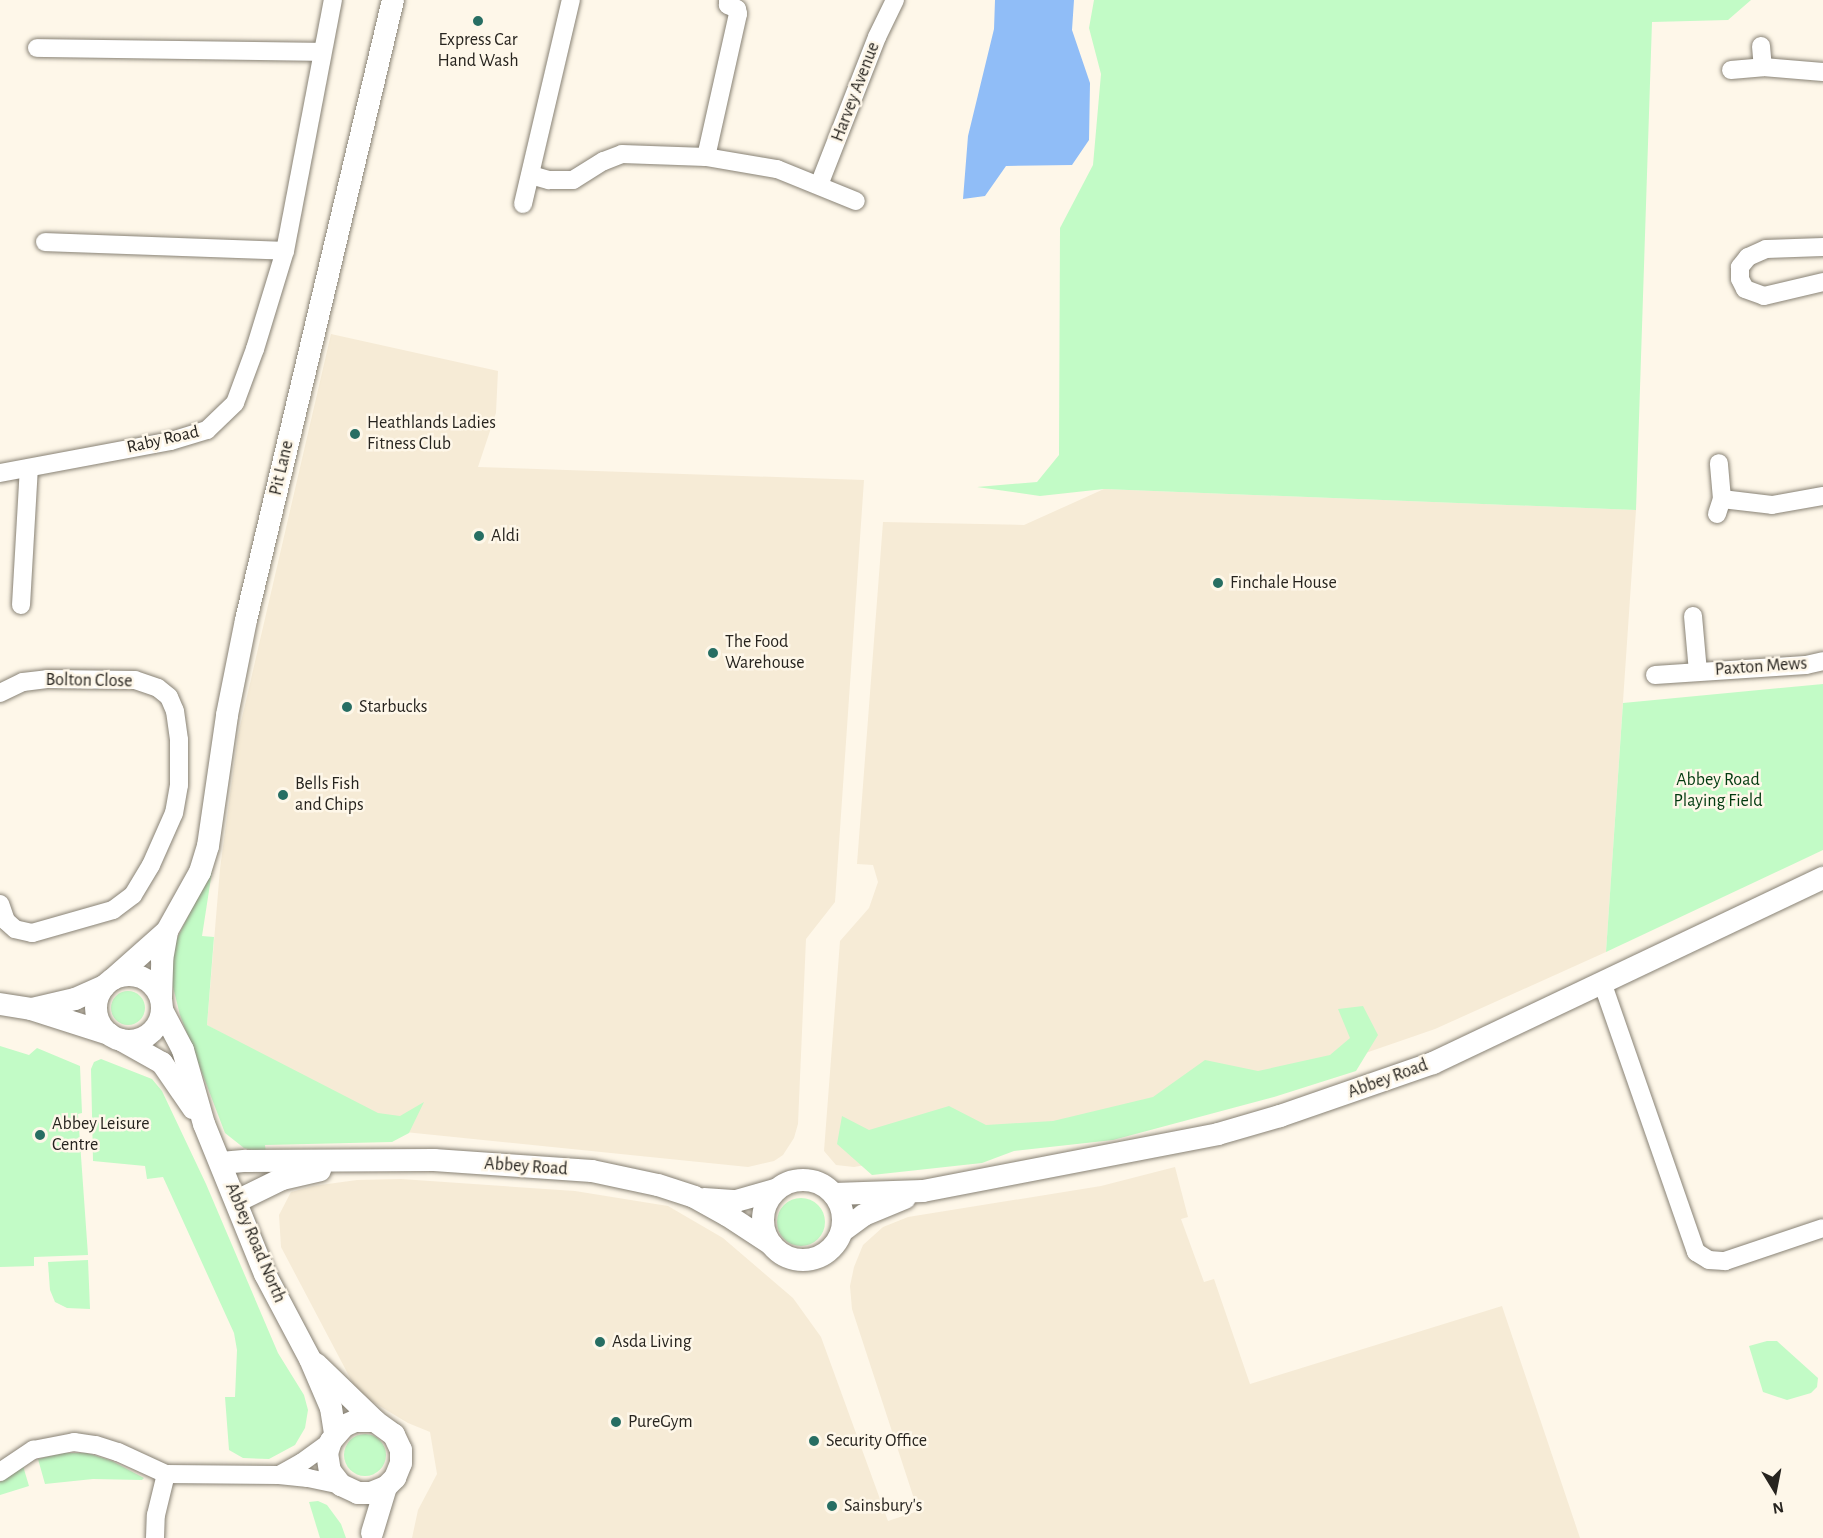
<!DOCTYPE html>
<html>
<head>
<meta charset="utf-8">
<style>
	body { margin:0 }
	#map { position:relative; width:1823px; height:1538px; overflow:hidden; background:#fef7e9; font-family:"Alegreya Sans",sans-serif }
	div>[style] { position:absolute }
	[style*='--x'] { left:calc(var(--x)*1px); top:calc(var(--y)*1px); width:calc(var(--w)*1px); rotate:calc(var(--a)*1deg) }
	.built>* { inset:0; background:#f6ebd6 }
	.green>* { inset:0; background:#c2fbc6 }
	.round { border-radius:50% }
	.water>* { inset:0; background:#90bdf7 }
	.roads { filter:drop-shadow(0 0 2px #888275) drop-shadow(0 0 2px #888275) }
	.minor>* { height:18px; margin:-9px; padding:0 9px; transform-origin:9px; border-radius:9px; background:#fff }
	.tertiary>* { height:22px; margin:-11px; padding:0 11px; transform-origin:11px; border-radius:11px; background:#fff }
	.tertiary>.ring { margin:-11px; padding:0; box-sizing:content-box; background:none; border:22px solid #fff; border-radius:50% }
	.dots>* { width:16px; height:16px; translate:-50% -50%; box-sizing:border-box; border:3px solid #fef7e9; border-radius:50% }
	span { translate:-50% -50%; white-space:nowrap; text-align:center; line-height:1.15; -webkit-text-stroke:5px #fef7e9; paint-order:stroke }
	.poi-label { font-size:18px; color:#27241f }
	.left { translate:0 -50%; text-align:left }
	.street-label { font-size:18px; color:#27241f }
	.park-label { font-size:18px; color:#013a0f }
	.north { position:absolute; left:1745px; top:1460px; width:60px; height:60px; -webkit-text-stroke:4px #fef7e9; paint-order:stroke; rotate:170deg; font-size:16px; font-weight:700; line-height:24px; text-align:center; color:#27241f }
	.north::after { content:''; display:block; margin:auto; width:21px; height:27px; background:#27241f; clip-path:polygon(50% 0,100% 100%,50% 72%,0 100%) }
</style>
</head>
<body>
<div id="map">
	<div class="built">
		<i style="clip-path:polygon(331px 334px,498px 371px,496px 413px,478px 467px,864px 480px,835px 902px,806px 939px,798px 1124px,794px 1138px,783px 1155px,774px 1161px,748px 1167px,395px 1131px,207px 1025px,220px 869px,238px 735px)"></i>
		<i style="clip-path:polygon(1104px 489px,1636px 510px,1606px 952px,1435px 1029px,1218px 1104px,854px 1167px,836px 1165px,824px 1151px,840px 941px,869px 908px,878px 882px,873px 865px,857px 864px,883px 522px,1024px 525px)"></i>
		<i style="clip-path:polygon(1175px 1167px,1188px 1217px,1181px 1219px,1204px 1282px,1214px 1279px,1250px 1384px,1502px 1306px,1580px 1538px,412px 1538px,418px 1510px,437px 1474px,430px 1432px,408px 1423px,358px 1393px,281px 1247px,279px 1215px,291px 1192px,313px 1186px,357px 1180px,401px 1179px,575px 1191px,668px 1206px,723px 1238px,793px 1298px,821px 1337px,888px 1521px,918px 1511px,852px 1309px,850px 1286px,854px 1267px,863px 1245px,883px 1227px,908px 1217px,1101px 1186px)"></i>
	</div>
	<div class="green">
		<i style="clip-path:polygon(1094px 0,1751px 0,1728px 20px,1652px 22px,1636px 510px,1104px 489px,1040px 496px,977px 487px,1037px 482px,1059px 455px,1060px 228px,1093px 165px,1101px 74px,1089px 28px)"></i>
		<i style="clip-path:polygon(1823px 684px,1823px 850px,1606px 952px,1623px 703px)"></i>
		<i style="clip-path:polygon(213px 865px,202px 936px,214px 937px,207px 1025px,378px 1113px,400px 1116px,424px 1102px,409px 1133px,392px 1142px,265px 1145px,266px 1153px,244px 1148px,225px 1133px,180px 1015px,171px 979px,171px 951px)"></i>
		<i class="round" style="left:111px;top:991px;width:34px;height:34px"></i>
		<i style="clip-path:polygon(1363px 1006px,1378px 1035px,1356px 1071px,1274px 1097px,1113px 1140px,1014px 1151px,982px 1163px,872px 1175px,837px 1144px,842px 1116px,869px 1130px,949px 1106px,986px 1125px,1053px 1121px,1153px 1097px,1205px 1060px,1258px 1071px,1330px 1055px,1350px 1038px,1338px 1009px)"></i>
		<i style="clip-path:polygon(0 1046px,29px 1055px,37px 1048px,80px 1066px,82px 1113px,78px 1114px,88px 1255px,34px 1257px,34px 1266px,0 1267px)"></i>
		<i style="clip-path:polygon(101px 1059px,152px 1079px,162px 1091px,206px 1184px,278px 1353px,304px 1395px,308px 1410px,305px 1428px,295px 1445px,269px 1459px,243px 1458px,229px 1450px,225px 1397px,235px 1397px,237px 1350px,234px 1333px,163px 1177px,147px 1179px,145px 1166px,93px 1161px,91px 1069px,94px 1062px)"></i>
		<i class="round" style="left:777px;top:1198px;width:48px;height:48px"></i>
		<i style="clip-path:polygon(88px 1260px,90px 1309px,67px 1308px,55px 1302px,50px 1290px,48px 1262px)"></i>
		<i style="clip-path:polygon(1767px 1341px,1777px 1341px,1818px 1378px,1817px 1387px,1811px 1393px,1787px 1400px,1763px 1392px,1749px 1346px)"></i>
		<i class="round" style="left:344px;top:1434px;width:42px;height:42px"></i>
		<i style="clip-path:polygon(63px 1453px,87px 1453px,112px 1461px,144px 1478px,142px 1480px,93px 1479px,45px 1484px,38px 1459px)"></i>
		<i style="clip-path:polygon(23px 1466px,29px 1486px,0 1495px,0 1482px)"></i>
		<i style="clip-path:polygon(318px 1501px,327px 1505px,341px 1524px,346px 1538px,320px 1538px,309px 1502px)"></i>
	</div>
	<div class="water">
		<i style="clip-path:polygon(995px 0,1074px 0,1072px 30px,1090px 83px,1089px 140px,1072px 165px,1006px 166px,985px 196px,963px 199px,968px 136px,994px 29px)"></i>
	</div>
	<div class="roads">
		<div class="minor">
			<i style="--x:1761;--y:46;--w:21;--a:85"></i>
			<i style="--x:37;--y:48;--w:284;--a:0.8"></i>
			<i style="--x:1731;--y:70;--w:32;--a:-5"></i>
			<i style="--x:1763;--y:67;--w:60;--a:4.8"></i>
			<i style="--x:706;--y:157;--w:147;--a:-77.4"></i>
			<i style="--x:738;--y:14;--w:5;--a:-101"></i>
			<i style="--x:737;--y:9;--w:10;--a:-156"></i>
			<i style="--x:728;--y:5;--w:5;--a:-90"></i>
			<i style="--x:531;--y:175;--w:19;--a:16"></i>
			<i style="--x:549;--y:180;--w:24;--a:0"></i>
			<i style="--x:573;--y:180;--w:36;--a:-32"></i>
			<i style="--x:604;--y:161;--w:19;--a:-21"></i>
			<i style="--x:622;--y:154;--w:84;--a:2"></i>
			<i style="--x:706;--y:157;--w:72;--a:9.6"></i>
			<i style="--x:777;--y:169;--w:85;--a:22.1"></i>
			<i style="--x:819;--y:185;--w:159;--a:-68.6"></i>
			<i style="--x:877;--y:37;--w:41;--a:-64.1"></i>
			<i style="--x:523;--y:204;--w:210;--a:-76.8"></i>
			<i style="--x:45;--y:242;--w:240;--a:2.1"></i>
			<i style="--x:1823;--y:247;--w:57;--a:178"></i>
			<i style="--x:1766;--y:249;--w:20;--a:156"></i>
			<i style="--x:1748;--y:257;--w:13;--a:129"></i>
			<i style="--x:1740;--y:267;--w:12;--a:90"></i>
			<i style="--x:1740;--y:279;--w:11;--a:63"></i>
			<i style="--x:1745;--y:289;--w:20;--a:20"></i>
			<i style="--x:1764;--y:296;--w:61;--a:-13.3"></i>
			<i style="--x:0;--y:473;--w:174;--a:-10.6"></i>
			<i style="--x:171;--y:441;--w:38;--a:-17"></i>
			<i style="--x:207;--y:430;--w:39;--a:-44"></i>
			<i style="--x:235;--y:403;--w:58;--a:-69.7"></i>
			<i style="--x:255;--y:349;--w:102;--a:-73"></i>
			<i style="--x:285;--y:251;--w:256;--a:-79.2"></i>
			<i style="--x:1722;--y:499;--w:50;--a:6.8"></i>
			<i style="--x:1772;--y:505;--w:52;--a:-10"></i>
			<i style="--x:1717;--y:514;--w:16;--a:-72"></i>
			<i style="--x:1722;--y:499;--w:36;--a:-95"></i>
			<i style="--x:21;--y:605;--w:137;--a:-86.7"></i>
			<i style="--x:1693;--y:616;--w:56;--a:84.9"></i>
			<i style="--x:1655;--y:675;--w:151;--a:-3.8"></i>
			<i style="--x:1806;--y:665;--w:17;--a:-13"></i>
			<i style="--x:0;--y:693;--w:25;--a:-26"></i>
			<i style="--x:23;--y:682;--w:24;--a:-7"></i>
			<i style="--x:47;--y:679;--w:88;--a:0.7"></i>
			<i style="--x:135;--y:680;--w:24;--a:19"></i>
			<i style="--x:158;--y:688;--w:14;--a:39"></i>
			<i style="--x:169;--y:697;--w:15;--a:67"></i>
			<i style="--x:175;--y:711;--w:29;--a:82"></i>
			<i style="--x:179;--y:740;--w:45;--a:90"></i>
			<i style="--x:179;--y:785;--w:28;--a:100"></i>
			<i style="--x:174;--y:813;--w:57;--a:113.9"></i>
			<i style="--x:151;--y:865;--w:35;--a:121"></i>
			<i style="--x:133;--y:895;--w:25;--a:143"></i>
			<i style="--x:113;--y:910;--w:84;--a:164.1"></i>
			<i style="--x:32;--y:933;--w:17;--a:-167"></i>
			<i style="--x:15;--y:929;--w:12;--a:-138"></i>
			<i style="--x:6;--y:921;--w:18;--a:-109"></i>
			<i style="--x:1602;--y:982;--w:286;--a:70.8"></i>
			<i style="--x:1696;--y:1252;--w:15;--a:32"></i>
			<i style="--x:1709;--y:1260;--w:16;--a:4"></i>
			<i style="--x:1725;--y:1261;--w:103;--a:-18.6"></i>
			<i style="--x:0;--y:1472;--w:40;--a:-34"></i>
			<i style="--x:33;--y:1450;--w:42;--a:-11"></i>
			<i style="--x:74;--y:1442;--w:22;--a:8"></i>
			<i style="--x:96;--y:1445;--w:23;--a:18"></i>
			<i style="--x:118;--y:1452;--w:53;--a:24.6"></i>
			<i style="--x:166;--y:1474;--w:113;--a:0.5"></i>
			<i style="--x:279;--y:1475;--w:29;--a:6"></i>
			<i style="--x:308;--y:1478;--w:34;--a:12"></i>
			<i style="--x:279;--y:1475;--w:25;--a:-29"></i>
			<i style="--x:301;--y:1463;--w:37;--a:-36"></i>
			<i style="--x:155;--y:1538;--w:23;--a:-88"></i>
			<i style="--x:156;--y:1515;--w:42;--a:-76.3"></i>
		</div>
		<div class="tertiary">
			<i class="ring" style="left:96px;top:975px;width:44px;height:44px"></i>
			<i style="--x:113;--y:979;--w:72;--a:-41.6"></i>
			<i style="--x:167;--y:931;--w:68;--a:-60.8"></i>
			<i style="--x:200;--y:872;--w:27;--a:-73"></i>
			<i style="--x:208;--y:846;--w:132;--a:-81.7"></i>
			<i style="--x:227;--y:715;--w:97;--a:-78.7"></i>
			<i style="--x:246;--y:620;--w:637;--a:-76.66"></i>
			<i style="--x:161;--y:997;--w:37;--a:-88"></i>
			<i style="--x:162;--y:960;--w:29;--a:-80"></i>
			<i style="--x:0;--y:1004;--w:31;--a:9"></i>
			<i style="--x:31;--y:1009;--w:82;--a:17.8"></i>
			<i style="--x:32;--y:1009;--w:44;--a:-13.1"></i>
			<i style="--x:75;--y:999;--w:32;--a:-24"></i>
			<i style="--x:162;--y:1010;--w:45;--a:62.3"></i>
			<i style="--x:183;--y:1050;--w:77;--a:74.2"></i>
			<i style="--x:204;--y:1124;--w:162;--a:67.9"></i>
			<i style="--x:265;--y:1274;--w:96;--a:62.1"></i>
			<i style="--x:310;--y:1359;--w:53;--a:66.8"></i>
			<i style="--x:331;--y:1408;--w:26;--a:81"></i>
			<i style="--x:121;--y:1040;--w:47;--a:29.3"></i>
			<i style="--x:162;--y:1063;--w:55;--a:55.4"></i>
			<i style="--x:221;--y:1163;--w:25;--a:-5"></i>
			<i style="--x:246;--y:1161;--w:188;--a:-0.3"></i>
			<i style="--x:434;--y:1160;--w:158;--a:4"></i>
			<i style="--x:592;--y:1171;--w:67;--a:12"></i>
			<i style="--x:658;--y:1185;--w:38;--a:18"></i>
			<i style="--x:694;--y:1197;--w:38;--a:29"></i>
			<i style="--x:727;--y:1215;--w:53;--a:33.4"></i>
			<i class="ring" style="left:763px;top:1180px;width:58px;height:58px"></i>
			<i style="--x:834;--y:1194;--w:89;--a:-1.9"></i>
			<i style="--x:923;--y:1191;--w:300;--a:-10.9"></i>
			<i style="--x:1218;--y:1134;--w:65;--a:-16.2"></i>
			<i style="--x:1280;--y:1116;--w:162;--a:-19.1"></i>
			<i style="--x:1433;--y:1063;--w:432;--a:-25.4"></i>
			<i style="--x:704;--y:1199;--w:32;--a:4"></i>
			<i style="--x:736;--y:1201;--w:41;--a:-15.8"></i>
			<i style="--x:237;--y:1201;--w:50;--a:-26.1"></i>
			<i style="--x:282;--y:1179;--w:39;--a:-13"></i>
			<i style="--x:842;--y:1231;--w:27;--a:-36"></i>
			<i style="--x:864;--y:1215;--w:44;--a:-22.5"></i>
			<i style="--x:316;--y:1364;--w:82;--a:44"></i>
			<i style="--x:372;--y:1533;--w:48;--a:-73.1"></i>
			<i style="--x:386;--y:1487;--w:13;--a:-45"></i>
			<i style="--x:395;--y:1478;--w:16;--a:-68"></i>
			<i style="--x:401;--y:1463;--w:13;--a:-90"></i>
			<i style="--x:401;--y:1450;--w:17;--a:-115"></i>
			<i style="--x:394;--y:1435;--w:24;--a:-144"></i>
			<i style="--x:375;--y:1421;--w:20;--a:180"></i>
			<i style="--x:355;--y:1421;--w:12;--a:156"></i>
			<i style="--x:344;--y:1426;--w:20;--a:131"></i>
			<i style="--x:331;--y:1441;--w:13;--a:108"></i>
			<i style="--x:327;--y:1453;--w:18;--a:81"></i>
			<i style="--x:330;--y:1471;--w:18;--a:52"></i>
			<i style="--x:341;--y:1485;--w:19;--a:25"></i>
			<i style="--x:358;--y:1493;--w:13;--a:0"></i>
			<i style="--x:371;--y:1493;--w:16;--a:-22"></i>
		</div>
	</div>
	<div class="dots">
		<i style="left:478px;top:21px;background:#276e63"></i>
		<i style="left:355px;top:434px;background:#276e63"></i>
		<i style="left:479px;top:536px;background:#276e63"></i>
		<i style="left:1218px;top:583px;background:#276e63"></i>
		<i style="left:713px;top:653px;background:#276e63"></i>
		<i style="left:347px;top:707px;background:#276e63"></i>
		<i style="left:283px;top:795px;background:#276e63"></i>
		<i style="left:40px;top:1135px;background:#276e63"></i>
		<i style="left:600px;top:1342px;background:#276e63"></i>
		<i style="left:616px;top:1422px;background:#276e63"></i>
		<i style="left:814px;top:1441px;background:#276e63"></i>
		<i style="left:832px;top:1506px;background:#276e63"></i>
	</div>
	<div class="poi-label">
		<span style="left:478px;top:51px">Express Car<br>Hand Wash</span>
		<span class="left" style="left:367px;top:434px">Heathlands Ladies<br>Fitness Club</span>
		<span class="left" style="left:491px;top:536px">Aldi</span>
		<span class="left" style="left:1230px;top:583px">Finchale House</span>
		<span class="left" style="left:725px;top:653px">The Food<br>Warehouse</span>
		<span class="left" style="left:359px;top:707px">Starbucks</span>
		<span class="left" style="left:295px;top:795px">Bells Fish<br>and Chips</span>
		<span class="left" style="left:52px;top:1135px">Abbey Leisure<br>Centre</span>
		<span class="left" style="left:612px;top:1342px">Asda Living</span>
		<span class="left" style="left:628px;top:1422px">PureGym</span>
		<span class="left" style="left:826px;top:1441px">Security Office</span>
		<span class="left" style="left:844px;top:1506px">Sainsbury's</span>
	</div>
	<div class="street-label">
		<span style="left:856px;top:92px;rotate:-69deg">Harvey Avenue</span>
		<span style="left:163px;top:440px;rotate:-13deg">Raby Road</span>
		<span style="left:282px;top:468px;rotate:-77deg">Pit Lane</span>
		<span style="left:1761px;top:667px;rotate:-4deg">Paxton Mews</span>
		<span style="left:89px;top:681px;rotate:1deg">Bolton Close</span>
		<span style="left:1388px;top:1079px;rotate:-20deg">Abbey Road</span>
		<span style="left:526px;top:1167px;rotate:4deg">Abbey Road</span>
		<span style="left:255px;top:1243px;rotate:67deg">Abbey Road North</span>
	</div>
	<div class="park-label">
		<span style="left:1718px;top:791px">Abbey Road<br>Playing Field</span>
	</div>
	<div class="north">N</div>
</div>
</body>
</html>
